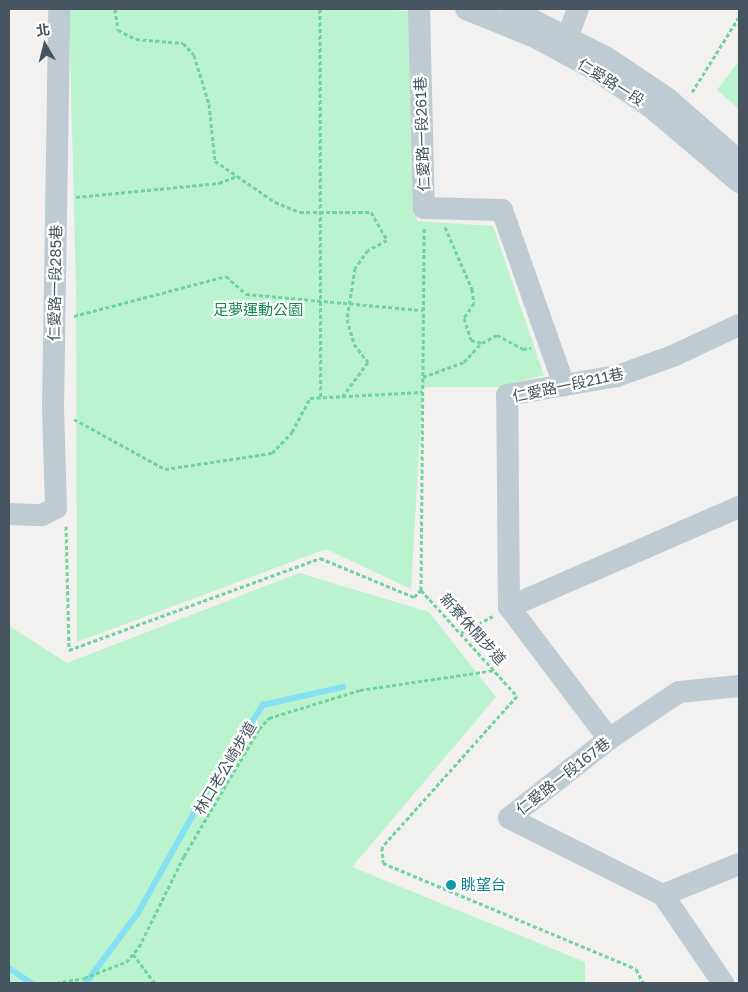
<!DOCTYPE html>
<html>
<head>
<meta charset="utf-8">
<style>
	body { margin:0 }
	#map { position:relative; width:748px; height:992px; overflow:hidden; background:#f3f0f0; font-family:"Golos Text","Noto Sans TC",sans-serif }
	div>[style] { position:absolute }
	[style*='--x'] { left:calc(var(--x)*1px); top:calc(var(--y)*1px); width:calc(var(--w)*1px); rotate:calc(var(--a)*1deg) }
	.green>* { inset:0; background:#bbf3cf }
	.stream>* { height:5.5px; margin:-2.75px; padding:0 2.75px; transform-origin:2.75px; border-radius:2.75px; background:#85e0f3 }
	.path>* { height:3px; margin-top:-1.5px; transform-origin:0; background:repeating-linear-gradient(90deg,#70d4a0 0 4px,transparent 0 6.5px) }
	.minor>* { height:22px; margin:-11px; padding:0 11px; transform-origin:11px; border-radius:11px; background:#bfcbd3 }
	.dots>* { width:14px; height:14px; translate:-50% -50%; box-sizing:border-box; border:2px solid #fff; border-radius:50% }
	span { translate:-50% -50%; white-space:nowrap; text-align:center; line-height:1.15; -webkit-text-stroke:4.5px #fff; paint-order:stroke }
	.street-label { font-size:15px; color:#46545f }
	.park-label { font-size:15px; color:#0f8848 }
	.culture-label { font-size:15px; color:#0d838f }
	.left { translate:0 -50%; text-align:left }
	.frame { position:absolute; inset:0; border:10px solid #46545f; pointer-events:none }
	.north { position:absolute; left:20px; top:20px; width:50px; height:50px; -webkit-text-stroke:4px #fff; paint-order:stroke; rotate:352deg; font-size:14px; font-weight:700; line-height:20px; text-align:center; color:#46545f }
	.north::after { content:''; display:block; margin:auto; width:18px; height:22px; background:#46545f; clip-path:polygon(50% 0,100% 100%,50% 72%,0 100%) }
</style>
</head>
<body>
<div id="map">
	<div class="green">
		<i style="clip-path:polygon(363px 9px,411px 11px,417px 221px,493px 226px,544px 375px,500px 387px,423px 387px,411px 589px,326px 549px,77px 642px,76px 290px,69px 10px)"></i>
		<i style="clip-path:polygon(739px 61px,739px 109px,717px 90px)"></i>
		<i style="clip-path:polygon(299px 573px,429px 612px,496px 697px,352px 867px,585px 962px,585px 983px,9px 983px,9px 626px,67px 663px)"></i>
	</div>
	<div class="stream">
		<i style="--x:9;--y:968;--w:27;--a:34"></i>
		<i style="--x:86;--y:983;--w:87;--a:-53.4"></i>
		<i style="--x:138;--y:913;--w:133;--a:-60.7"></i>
		<i style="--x:203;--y:797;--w:110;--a:-56.9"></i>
		<i style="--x:263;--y:705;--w:82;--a:-12.7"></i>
	</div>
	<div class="path">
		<i style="--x:115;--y:9;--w:21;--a:82"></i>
		<i style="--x:118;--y:30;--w:20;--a:27"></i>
		<i style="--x:136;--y:39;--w:47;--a:4.9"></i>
		<i style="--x:183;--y:43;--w:16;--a:47"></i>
		<i style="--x:194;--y:55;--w:51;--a:73"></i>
		<i style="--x:209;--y:104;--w:57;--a:84"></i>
		<i style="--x:215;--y:161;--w:27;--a:34"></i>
		<i style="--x:320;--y:9;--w:389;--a:89.9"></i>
		<i style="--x:692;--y:92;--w:89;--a:-57.9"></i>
		<i style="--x:76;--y:197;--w:144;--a:-5.6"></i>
		<i style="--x:219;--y:183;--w:19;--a:-21"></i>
		<i style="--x:237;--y:176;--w:46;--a:34.4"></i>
		<i style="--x:275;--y:202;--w:27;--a:22"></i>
		<i style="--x:300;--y:212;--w:71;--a:0"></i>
		<i style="--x:371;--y:212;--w:32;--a:60"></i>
		<i style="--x:387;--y:240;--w:21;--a:152"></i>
		<i style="--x:368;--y:250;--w:22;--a:126"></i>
		<i style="--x:355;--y:268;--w:52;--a:98.9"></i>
		<i style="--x:347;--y:319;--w:26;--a:74"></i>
		<i style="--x:354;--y:344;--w:23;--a:52"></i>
		<i style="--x:368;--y:362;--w:44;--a:126.6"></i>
		<i style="--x:445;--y:227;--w:68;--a:66.5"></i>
		<i style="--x:472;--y:289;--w:14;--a:82"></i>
		<i style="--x:474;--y:303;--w:18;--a:124"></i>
		<i style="--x:464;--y:318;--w:23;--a:72"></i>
		<i style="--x:471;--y:340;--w:11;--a:15"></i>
		<i style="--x:482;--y:343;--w:17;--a:-28"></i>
		<i style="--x:497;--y:335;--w:30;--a:28"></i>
		<i style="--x:523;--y:349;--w:8;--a:-7"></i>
		<i style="--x:74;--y:316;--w:157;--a:-14.7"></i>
		<i style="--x:226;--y:276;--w:27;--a:42"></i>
		<i style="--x:246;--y:294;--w:178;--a:5.2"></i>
		<i style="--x:423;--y:377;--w:44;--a:-20.1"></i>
		<i style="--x:464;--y:362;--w:25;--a:-48"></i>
		<i style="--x:74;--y:419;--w:104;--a:28.8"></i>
		<i style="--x:165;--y:469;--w:108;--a:-8.5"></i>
		<i style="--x:272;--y:453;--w:29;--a:-46"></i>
		<i style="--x:292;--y:432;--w:38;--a:-62"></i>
		<i style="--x:310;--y:398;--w:112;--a:-3.1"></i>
		<i style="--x:66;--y:526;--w:124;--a:88.6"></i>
		<i style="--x:69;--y:650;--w:267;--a:-20.1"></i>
		<i style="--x:320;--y:558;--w:102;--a:22.5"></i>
		<i style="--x:414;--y:597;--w:10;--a:-45"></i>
		<i style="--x:421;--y:590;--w:143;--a:47.8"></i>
		<i style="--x:517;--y:696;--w:203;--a:131.8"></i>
		<i style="--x:382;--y:847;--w:16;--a:86"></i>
		<i style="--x:383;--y:863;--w:274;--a:22.7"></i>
		<i style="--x:636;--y:969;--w:16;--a:63"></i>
		<i style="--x:421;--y:590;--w:362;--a:-89.5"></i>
		<i style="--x:461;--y:633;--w:36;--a:-28"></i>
		<i style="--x:133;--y:954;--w:36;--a:53"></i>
		<i style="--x:56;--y:983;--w:28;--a:-10"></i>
		<i style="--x:84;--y:978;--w:45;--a:-20.9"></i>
		<i style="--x:126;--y:962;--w:20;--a:-49"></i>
		<i style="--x:139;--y:947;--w:102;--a:-63.7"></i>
		<i style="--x:184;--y:856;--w:147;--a:-59.4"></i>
		<i style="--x:259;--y:729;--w:15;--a:-48"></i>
		<i style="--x:269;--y:718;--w:95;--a:-17.1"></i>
		<i style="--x:360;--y:690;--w:136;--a:-8.4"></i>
	</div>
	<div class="minor">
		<i style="--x:419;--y:9;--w:199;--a:88.6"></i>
		<i style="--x:424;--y:208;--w:78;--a:1.5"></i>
		<i style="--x:502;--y:210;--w:186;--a:70.5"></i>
		<i style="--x:466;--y:9;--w:77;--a:22.2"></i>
		<i style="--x:537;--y:38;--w:65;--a:28.5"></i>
		<i style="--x:594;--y:69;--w:69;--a:33.7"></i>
		<i style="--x:651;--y:107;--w:116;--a:40.4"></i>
		<i style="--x:511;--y:9;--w:108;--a:27"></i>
		<i style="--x:607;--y:58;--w:73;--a:33.9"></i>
		<i style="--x:668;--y:99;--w:94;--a:41.1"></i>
		<i style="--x:568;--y:36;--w:29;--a:-70"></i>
		<i style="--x:9;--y:514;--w:33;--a:2"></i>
		<i style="--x:42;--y:515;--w:16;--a:-27"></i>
		<i style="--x:56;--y:508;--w:100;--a:-91.7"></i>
		<i style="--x:53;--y:408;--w:399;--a:-89.1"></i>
		<i style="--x:509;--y:607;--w:251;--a:-23.5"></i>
		<i style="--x:739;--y:686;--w:60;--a:174.3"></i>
		<i style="--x:679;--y:692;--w:84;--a:146.1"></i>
		<i style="--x:609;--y:739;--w:127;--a:141.7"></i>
		<i style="--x:509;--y:818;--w:172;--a:26.6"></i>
		<i style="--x:663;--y:895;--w:82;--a:-22.2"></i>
		<i style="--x:609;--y:739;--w:166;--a:-127.1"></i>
		<i style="--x:509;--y:607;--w:212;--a:-90.5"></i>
		<i style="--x:507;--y:395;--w:112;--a:-9.8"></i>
		<i style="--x:617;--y:376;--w:59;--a:-19.7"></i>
		<i style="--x:673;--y:356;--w:73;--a:-25.2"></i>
		<i style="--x:663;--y:895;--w:107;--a:55.7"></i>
	</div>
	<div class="dots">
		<i style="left:451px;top:885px;background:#0f9aa8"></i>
	</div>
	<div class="street-label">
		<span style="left:611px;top:82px;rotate:32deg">仁愛路一段</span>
		<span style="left:422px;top:134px;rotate:-92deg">仁愛路一段261巷</span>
		<span style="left:55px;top:283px;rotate:-89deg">仁愛路一段285巷</span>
		<span style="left:568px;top:385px;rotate:-12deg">仁愛路一段211巷</span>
		<span style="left:473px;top:629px;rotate:48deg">新寮休閒步道</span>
		<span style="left:225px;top:768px;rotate:-59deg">林口老公崎步道</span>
		<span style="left:563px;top:776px;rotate:-38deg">仁愛路一段167巷</span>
	</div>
	<div class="park-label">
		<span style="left:258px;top:310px">足夢運動公園</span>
	</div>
	<div class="culture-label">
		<span class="left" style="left:461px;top:885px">眺望台</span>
	</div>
	<div class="frame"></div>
	<div class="north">北</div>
</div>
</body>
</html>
